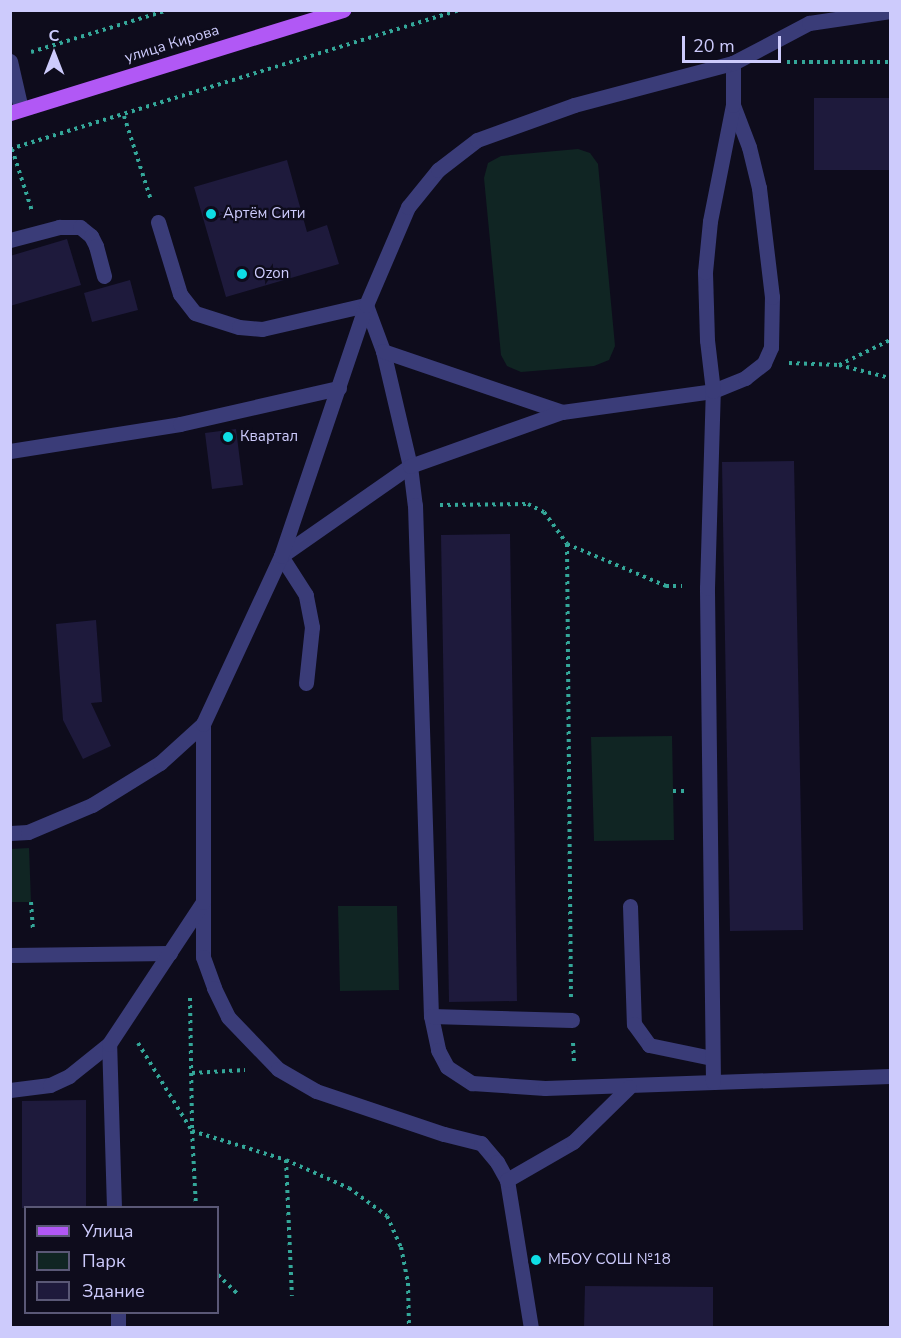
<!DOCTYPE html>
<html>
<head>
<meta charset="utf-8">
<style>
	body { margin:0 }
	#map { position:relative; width:901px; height:1338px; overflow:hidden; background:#0e0c1c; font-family:"Nunito Sans",sans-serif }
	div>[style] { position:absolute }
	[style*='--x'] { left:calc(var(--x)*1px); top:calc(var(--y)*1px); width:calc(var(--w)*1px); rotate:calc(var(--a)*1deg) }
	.green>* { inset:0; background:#102523 }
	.building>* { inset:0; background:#1e1a3c }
	.path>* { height:4px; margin-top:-2px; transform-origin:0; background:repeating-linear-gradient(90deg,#34a799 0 3px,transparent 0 7.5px) }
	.minor>* { height:15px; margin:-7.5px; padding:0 7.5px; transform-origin:7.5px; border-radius:7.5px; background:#3a3c78 }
	.major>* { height:15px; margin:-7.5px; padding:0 7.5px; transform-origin:7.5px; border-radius:7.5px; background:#b158f5 }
	.dots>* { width:16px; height:16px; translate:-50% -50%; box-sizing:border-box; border:3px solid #0e0c1c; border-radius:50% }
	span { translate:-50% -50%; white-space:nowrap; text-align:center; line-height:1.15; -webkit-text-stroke:4.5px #0e0c1c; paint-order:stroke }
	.street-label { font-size:15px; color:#cdcbfc }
	.poi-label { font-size:15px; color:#cdcbfc }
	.left { translate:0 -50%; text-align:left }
	.frame { position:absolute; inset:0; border:12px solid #cdcbfc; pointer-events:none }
	.legend { position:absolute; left:24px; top:1206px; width:195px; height:108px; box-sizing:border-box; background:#0e0c1c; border:2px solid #5a5876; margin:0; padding:8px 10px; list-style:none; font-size:18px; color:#cdcbfc }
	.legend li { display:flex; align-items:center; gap:12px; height:30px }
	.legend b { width:30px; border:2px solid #5a5876 }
	.north { position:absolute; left:24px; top:24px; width:60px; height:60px; -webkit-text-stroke:4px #0e0c1c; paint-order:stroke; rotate:0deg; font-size:16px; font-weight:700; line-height:24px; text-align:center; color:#cdcbfc }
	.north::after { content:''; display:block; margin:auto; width:21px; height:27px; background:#cdcbfc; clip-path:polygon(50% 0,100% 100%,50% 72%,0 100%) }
	.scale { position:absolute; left:682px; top:36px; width:99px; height:27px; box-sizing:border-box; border:3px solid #cdcbfc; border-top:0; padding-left:8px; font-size:18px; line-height:21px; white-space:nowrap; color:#cdcbfc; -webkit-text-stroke:4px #0e0c1c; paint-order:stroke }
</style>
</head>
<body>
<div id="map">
	<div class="green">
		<i style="clip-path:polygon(578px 149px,590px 153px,598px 164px,615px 346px,609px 360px,594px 366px,521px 372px,507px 366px,501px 355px,484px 178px,488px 163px,501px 156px)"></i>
		<i style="clip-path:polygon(672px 736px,674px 840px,594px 841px,591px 737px)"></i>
		<i style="clip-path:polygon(29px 848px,31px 902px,11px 902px,11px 849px)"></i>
		<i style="clip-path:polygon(338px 906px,397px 906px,399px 990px,340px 991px)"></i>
	</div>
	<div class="building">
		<i style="clip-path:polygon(814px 98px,891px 98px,891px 170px,814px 170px)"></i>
		<i style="clip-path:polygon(287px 160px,307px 232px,327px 225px,339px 264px,226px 297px,194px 187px)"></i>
		<i style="clip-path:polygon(67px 239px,81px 285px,10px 306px,10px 256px)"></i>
		<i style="clip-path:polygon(130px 280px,138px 310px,92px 322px,84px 293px)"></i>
		<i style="clip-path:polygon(236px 429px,243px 485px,212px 489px,205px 433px)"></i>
		<i style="clip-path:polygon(794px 461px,803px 930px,730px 931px,722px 462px)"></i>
		<i style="clip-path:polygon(510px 534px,517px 1001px,449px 1002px,441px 535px)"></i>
		<i style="clip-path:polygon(96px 620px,102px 702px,91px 703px,111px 746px,83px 759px,63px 720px,56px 624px)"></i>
		<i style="clip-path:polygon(86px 1100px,86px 1208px,22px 1208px,22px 1101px)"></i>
		<i style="clip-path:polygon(585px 1286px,713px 1287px,713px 1328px,584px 1328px)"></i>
	</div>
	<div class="path">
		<i style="--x:31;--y:52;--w:143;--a:-17"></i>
		<i style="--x:787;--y:62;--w:103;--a:0"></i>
		<i style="--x:124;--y:116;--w:88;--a:72.2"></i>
		<i style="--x:10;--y:149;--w:471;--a:-17.2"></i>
		<i style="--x:12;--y:149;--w:65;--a:72.1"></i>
		<i style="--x:789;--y:363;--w:50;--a:2.3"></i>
		<i style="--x:839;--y:365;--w:57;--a:-26.1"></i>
		<i style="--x:839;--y:365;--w:53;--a:14.3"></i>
		<i style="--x:440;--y:505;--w:88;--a:-0.7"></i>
		<i style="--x:528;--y:504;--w:18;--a:27"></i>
		<i style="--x:544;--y:512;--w:39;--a:54"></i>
		<i style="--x:567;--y:544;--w:453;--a:89.5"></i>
		<i style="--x:567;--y:544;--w:108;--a:23"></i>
		<i style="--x:666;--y:586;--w:16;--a:0"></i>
		<i style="--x:673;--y:791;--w:13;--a:0"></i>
		<i style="--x:31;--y:902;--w:29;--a:86"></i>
		<i style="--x:190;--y:998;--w:133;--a:89.1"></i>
		<i style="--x:192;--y:1131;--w:98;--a:17.1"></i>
		<i style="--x:286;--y:1160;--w:69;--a:24"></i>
		<i style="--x:349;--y:1188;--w:47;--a:36.4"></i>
		<i style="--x:387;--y:1216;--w:34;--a:66"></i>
		<i style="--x:401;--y:1247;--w:37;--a:79"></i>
		<i style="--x:408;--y:1283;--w:45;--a:88.7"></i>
		<i style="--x:138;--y:1043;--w:103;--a:58.5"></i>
		<i style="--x:192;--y:1131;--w:77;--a:87"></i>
		<i style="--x:573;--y:1043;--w:20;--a:87"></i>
		<i style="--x:192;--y:1073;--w:53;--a:-3.2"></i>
		<i style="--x:286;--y:1160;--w:136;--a:87.5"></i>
		<i style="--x:218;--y:1275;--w:29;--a:44"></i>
	</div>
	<div class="minor">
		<i style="--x:10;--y:61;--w:49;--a:77.1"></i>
		<i style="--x:158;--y:222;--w:75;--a:73"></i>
		<i style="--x:180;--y:294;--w:24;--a:52"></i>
		<i style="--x:195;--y:313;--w:46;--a:17.7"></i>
		<i style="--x:239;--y:327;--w:23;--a:5"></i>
		<i style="--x:262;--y:329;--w:107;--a:-13"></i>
		<i style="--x:366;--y:305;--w:49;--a:69.7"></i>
		<i style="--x:383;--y:351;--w:118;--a:76.8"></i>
		<i style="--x:410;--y:466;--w:39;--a:83"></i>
		<i style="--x:415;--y:505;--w:511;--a:88.21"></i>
		<i style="--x:431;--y:1016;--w:35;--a:78"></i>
		<i style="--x:438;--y:1050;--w:19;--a:62"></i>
		<i style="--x:447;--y:1067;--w:30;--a:33"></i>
		<i style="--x:472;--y:1083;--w:73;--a:3.9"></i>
		<i style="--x:545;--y:1088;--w:345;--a:-2"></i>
		<i style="--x:10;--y:240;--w:51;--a:-14.9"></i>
		<i style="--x:59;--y:227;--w:21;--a:0"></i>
		<i style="--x:80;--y:227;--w:14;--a:39"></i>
		<i style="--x:91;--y:236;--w:11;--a:63"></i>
		<i style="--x:96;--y:246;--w:31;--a:75"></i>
		<i style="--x:383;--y:351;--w:189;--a:18.8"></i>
		<i style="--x:562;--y:412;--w:152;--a:-7.9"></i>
		<i style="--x:713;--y:391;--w:35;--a:-22"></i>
		<i style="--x:745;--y:378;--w:24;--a:-38"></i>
		<i style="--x:764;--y:363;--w:17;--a:-66"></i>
		<i style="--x:771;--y:347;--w:50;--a:-88.9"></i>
		<i style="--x:772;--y:297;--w:110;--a:-96.8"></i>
		<i style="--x:759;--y:188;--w:42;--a:-103.7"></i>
		<i style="--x:749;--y:147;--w:45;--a:-110.9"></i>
		<i style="--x:10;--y:451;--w:172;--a:-9"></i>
		<i style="--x:180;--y:424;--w:163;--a:-12.8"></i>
		<i style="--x:306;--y:683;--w:56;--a:-83.9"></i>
		<i style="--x:312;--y:627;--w:33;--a:-101"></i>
		<i style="--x:306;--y:595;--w:46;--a:-122.7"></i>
		<i style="--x:281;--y:556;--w:157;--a:-34.9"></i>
		<i style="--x:410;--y:466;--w:161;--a:-19.6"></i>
		<i style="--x:10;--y:833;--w:18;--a:-3"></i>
		<i style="--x:28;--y:832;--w:69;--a:-22.9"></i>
		<i style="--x:92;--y:805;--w:80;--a:-31.7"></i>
		<i style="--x:160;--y:763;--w:58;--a:-42.2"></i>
		<i style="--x:203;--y:902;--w:55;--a:90"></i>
		<i style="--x:203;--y:957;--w:33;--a:70"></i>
		<i style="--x:214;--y:988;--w:32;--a:64"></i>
		<i style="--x:228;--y:1017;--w:72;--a:46.1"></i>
		<i style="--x:278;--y:1069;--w:44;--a:30.1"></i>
		<i style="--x:316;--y:1091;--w:135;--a:18.6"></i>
		<i style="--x:444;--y:1134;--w:38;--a:14"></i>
		<i style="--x:481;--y:1143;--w:25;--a:50"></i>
		<i style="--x:497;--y:1162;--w:21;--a:61"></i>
		<i style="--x:507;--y:1180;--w:150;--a:80.8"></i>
		<i style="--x:630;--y:906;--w:118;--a:88.1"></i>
		<i style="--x:634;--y:1024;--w:26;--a:54"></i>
		<i style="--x:649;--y:1045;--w:64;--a:11.7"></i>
		<i style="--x:10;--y:955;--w:160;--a:-0.7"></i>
		<i style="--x:431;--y:1016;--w:141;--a:1.6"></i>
		<i style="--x:713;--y:1082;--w:494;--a:-90.7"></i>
		<i style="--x:707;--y:588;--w:197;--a:-88.3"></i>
		<i style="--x:713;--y:391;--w:51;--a:-96.7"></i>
		<i style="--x:707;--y:340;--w:68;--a:-91.7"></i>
		<i style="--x:705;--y:272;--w:51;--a:-84.4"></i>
		<i style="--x:710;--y:221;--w:118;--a:-78.8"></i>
		<i style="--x:733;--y:105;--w:42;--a:-90"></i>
		<i style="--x:10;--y:1090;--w:40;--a:-7.1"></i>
		<i style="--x:50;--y:1085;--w:21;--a:-25"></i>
		<i style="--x:69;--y:1076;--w:51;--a:-38.7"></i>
		<i style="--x:507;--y:1180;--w:76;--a:-29.9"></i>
		<i style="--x:573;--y:1142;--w:78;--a:-44.5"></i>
		<i style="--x:114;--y:1208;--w:164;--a:-91.7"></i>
		<i style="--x:109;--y:1044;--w:170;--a:-56.5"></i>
		<i style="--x:203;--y:902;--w:178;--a:-90"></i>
		<i style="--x:203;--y:724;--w:185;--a:-65.1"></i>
		<i style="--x:281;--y:556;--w:265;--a:-71.3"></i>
		<i style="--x:366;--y:305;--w:107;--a:-66.8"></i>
		<i style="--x:408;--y:207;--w:48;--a:-51"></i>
		<i style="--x:438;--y:170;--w:49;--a:-37.6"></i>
		<i style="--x:477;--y:140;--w:103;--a:-19.8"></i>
		<i style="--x:574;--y:105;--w:164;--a:-14.8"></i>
		<i style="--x:733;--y:63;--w:86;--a:-27.8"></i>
		<i style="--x:809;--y:23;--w:82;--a:-8.4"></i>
		<i style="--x:118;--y:1328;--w:16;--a:-90"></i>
	</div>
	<div class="major">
		<i style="--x:10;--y:113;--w:349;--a:-17.2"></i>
	</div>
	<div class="dots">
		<i style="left:211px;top:214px;background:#0edde5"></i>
		<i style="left:242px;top:274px;background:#0edde5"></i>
		<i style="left:228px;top:437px;background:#0edde5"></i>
		<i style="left:536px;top:1260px;background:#0edde5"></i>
	</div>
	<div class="street-label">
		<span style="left:172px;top:44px;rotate:-17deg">улица Кирова</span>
	</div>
	<div class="poi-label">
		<span class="left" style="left:223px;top:214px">Артём Сити</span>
		<span class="left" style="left:254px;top:274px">Ozon</span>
		<span class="left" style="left:240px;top:437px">Квартал</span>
		<span class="left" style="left:548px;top:1260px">МБОУ СОШ №18</span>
	</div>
	<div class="frame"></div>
	<ul class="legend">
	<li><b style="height:8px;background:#b158f5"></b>Улица</li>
	<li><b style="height:16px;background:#102523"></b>Парк</li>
	<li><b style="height:16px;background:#1e1a3c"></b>Здание</li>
	</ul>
	<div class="north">С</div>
	<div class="scale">20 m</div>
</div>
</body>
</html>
